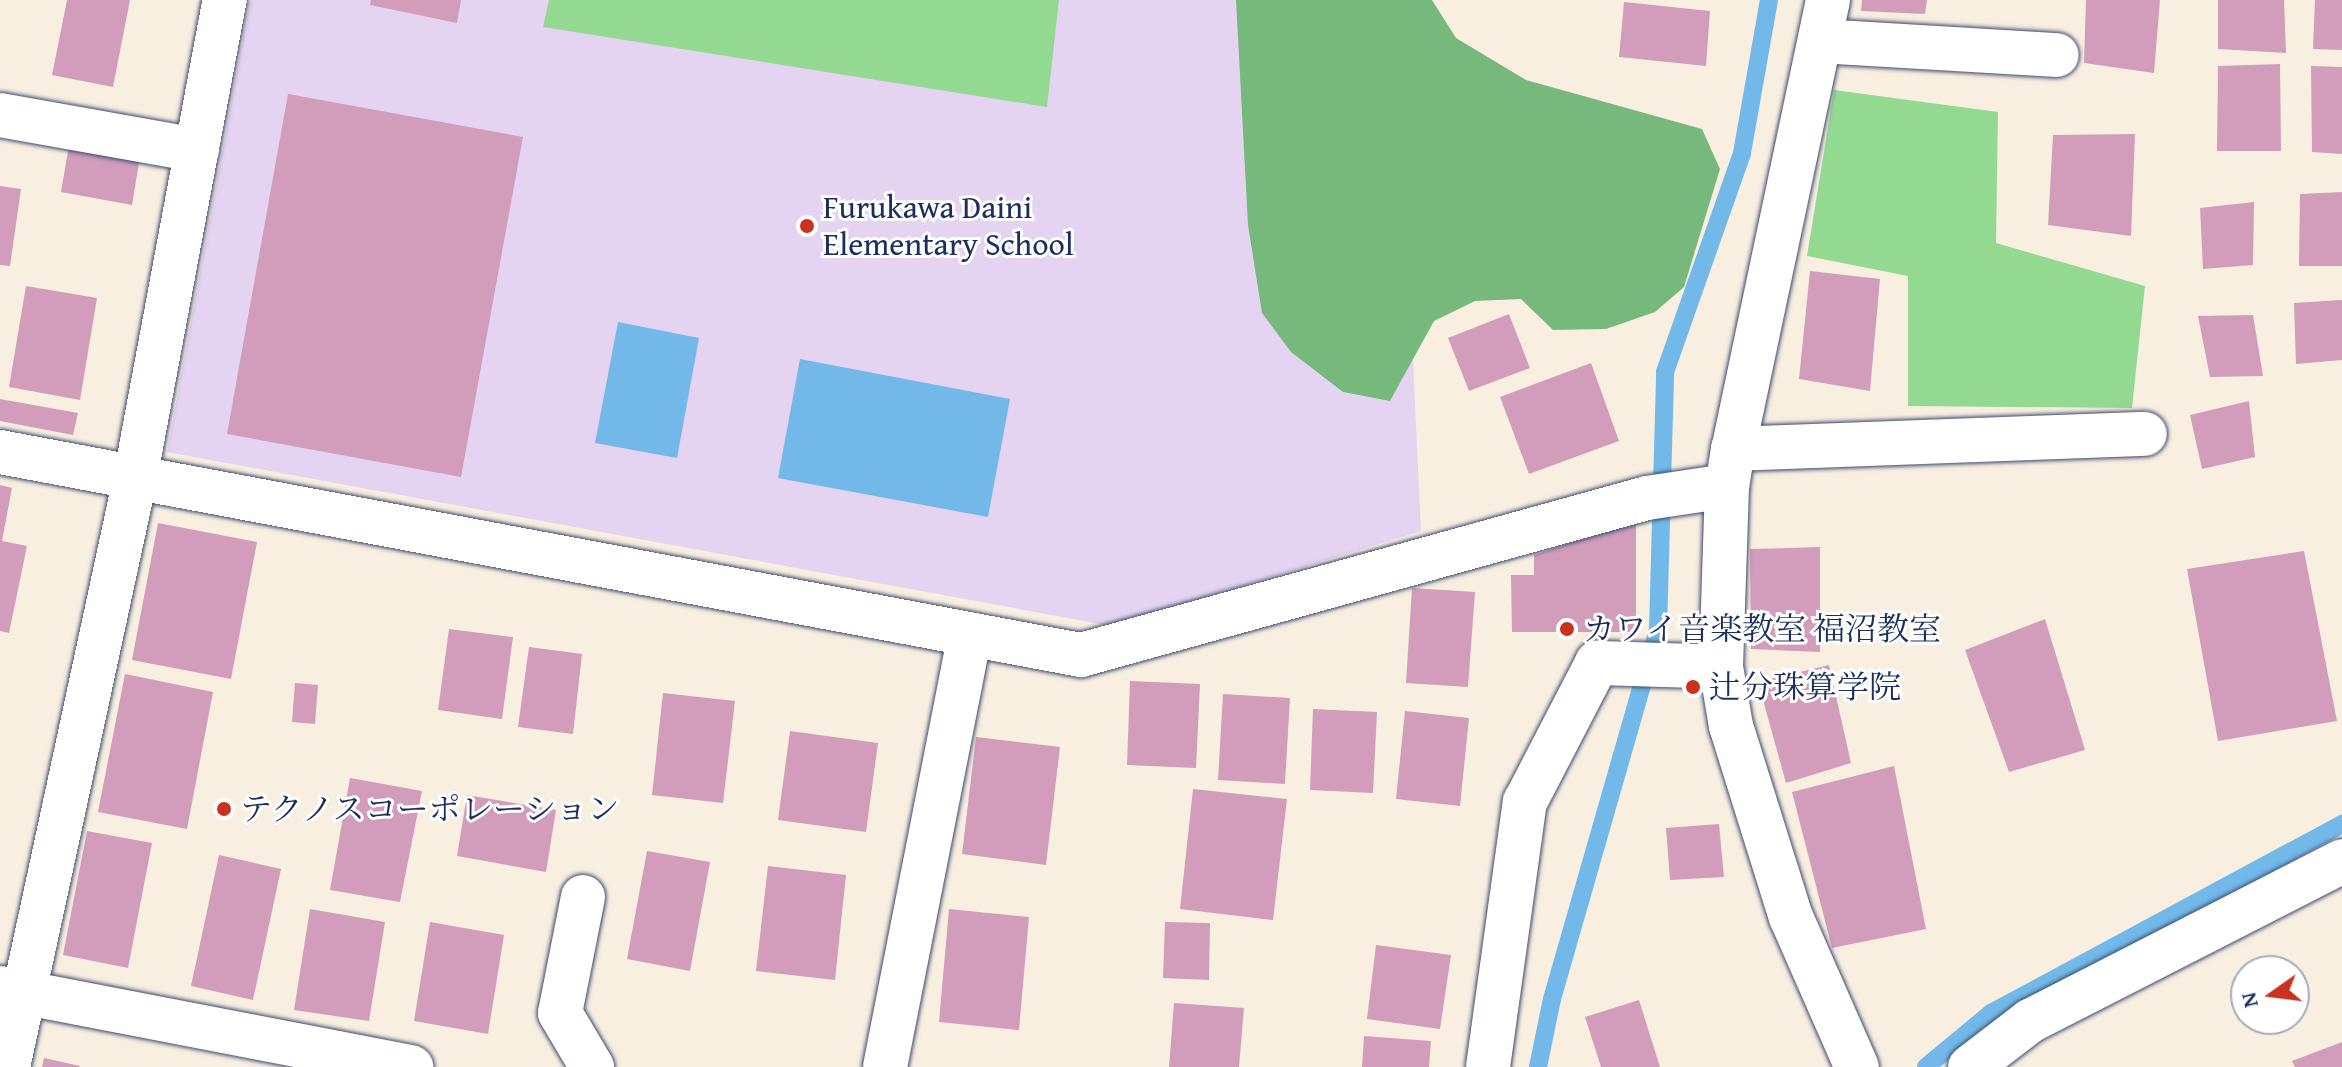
<!DOCTYPE html>
<html>
<head>
<meta charset="utf-8">
<style>
	body { margin:0 }
	#map { position:relative; width:2342px; height:1067px; overflow:hidden; background:#f9efe1; font-family:"Gentium Book Plus","Noto Serif JP",serif }
	div>[style] { position:absolute }
	[style*='--x'] { left:calc(var(--x)*1px); top:calc(var(--y)*1px); width:calc(var(--w)*1px); rotate:calc(var(--a)*1deg) }
	.built>* { inset:0; background:#e4d3f1 }
	.green>* { inset:0; background:#94d992 }
	.forest>* { inset:0; background:#77b97c }
	.water>* { inset:0; background:#72b9e9 }
	.stream>* { height:18px; margin:-9px; padding:0 9px; transform-origin:9px; border-radius:9px; background:#72b9e9 }
	.building>* { inset:0; background:#d19dbb }
	.roads { filter:drop-shadow(0 0 2px #3c4c72) drop-shadow(0 0 2px #3c4c72) }
	.minor>* { height:44px; margin:-22px; padding:0 22px; transform-origin:22px; border-radius:22px; background:#fff }
	.dots>* { width:22px; height:22px; translate:-50% -50%; box-sizing:border-box; border:4px solid #fff; border-radius:50% }
	span { translate:-50% -50%; white-space:nowrap; text-align:center; line-height:1.15; -webkit-text-stroke:6px #fff; paint-order:stroke }
	.poi-label { font-size:32px; color:#1b2f5e }
	.left { translate:0 -50%; text-align:left }
	.north { position:absolute; left:2230px; top:955px; width:80px; height:80px; box-sizing:border-box; background:#fff; border:2px solid #a4acbf; border-radius:50%; rotate:256deg; font-size:22px; font-weight:700; line-height:32px; text-align:center; color:#1b2f5e }
	.north::after { content:''; display:block; margin:auto; width:28px; height:36px; background:#c8321e; clip-path:polygon(50% 0,100% 100%,50% 72%,0 100%) }
</style>
</head>
<body>
<div id="map">
	<div class="built">
		<i style="clip-path:polygon(250px 0,1396px 0,1421px 531px,1111px 626px,167px 452px)"></i>
	</div>
	<div class="green">
		<i style="clip-path:polygon(549px 0,1059px 0,1047px 107px,543px 27px)"></i>
		<i style="clip-path:polygon(1834px 90px,1998px 112px,1996px 243px,2145px 286px,2132px 408px,1908px 406px,1908px 276px,1807px 256px)"></i>
	</div>
	<div class="forest">
		<i style="clip-path:polygon(1236px 0,1432px 0,1456px 38px,1526px 80px,1702px 129px,1720px 169px,1684px 287px,1655px 312px,1606px 329px,1553px 330px,1521px 299px,1475px 301px,1434px 321px,1390px 401px,1343px 392px,1291px 352px,1262px 313px,1248px 225px)"></i>
	</div>
	<div class="water">
		<i style="clip-path:polygon(618px 322px,699px 338px,677px 458px,595px 443px)"></i>
		<i style="clip-path:polygon(800px 359px,1010px 399px,988px 517px,778px 478px)"></i>
	</div>
	<div class="stream">
		<i style="--x:1538;--y:1067;--w:69;--a:-78.4"></i>
		<i style="--x:1552;--y:999;--w:385;--a:-74"></i>
		<i style="--x:1658;--y:629;--w:257;--a:-88.4"></i>
		<i style="--x:1665;--y:372;--w:232;--a:-70.6"></i>
		<i style="--x:1742;--y:153;--w:155;--a:-80"></i>
		<i style="--x:1926;--y:1067;--w:85;--a:-39.7"></i>
		<i style="--x:1991;--y:1013;--w:399;--a:-28.3"></i>
	</div>
	<div class="building">
		<i style="clip-path:polygon(67px 0,130px 0,113px 87px,52px 75px)"></i>
		<i style="clip-path:polygon(371px 0,461px 0,457px 23px,370px 5px)"></i>
		<i style="clip-path:polygon(1862px 0,1927px 0,1925px 14px,1861px 11px)"></i>
		<i style="clip-path:polygon(2086px 0,2160px 0,2154px 73px,2084px 63px)"></i>
		<i style="clip-path:polygon(2218px 0,2284px 0,2286px 53px,2218px 49px)"></i>
		<i style="clip-path:polygon(2315px 0,2342px 0,2342px 50px,2313px 49px)"></i>
		<i style="clip-path:polygon(1624px 2px,1710px 11px,1706px 66px,1619px 57px)"></i>
		<i style="clip-path:polygon(2280px 64px,2281px 151px,2217px 151px,2218px 66px)"></i>
		<i style="clip-path:polygon(2311px 66px,2342px 67px,2342px 154px,2312px 152px)"></i>
		<i style="clip-path:polygon(288px 94px,523px 137px,461px 477px,227px 434px)"></i>
		<i style="clip-path:polygon(2135px 134px,2131px 236px,2048px 225px,2053px 135px)"></i>
		<i style="clip-path:polygon(69px 145px,140px 157px,132px 205px,61px 192px)"></i>
		<i style="clip-path:polygon(0 186px,21px 189px,10px 266px,0 265px)"></i>
		<i style="clip-path:polygon(2342px 192px,2342px 266px,2299px 266px,2300px 194px)"></i>
		<i style="clip-path:polygon(2254px 202px,2253px 265px,2203px 269px,2200px 208px)"></i>
		<i style="clip-path:polygon(1810px 271px,1880px 279px,1870px 391px,1799px 379px)"></i>
		<i style="clip-path:polygon(26px 286px,97px 298px,80px 400px,9px 387px)"></i>
		<i style="clip-path:polygon(2342px 300px,2342px 360px,2296px 364px,2294px 303px)"></i>
		<i style="clip-path:polygon(1509px 314px,1530px 368px,1469px 391px,1448px 338px)"></i>
		<i style="clip-path:polygon(2253px 315px,2263px 376px,2210px 377px,2198px 316px)"></i>
		<i style="clip-path:polygon(1591px 363px,1619px 441px,1529px 474px,1500px 397px)"></i>
		<i style="clip-path:polygon(0 399px,78px 413px,73px 435px,0 421px)"></i>
		<i style="clip-path:polygon(2249px 401px,2255px 457px,2202px 469px,2190px 415px)"></i>
		<i style="clip-path:polygon(0 485px,12px 488px,2px 541px,27px 546px,9px 633px,0 631px)"></i>
		<i style="clip-path:polygon(1636px 521px,1636px 632px,1512px 632px,1511px 575px,1534px 575px,1534px 555px)"></i>
		<i style="clip-path:polygon(158px 523px,257px 542px,231px 679px,132px 660px)"></i>
		<i style="clip-path:polygon(1820px 547px,1820px 652px,1751px 649px,1750px 549px)"></i>
		<i style="clip-path:polygon(2304px 551px,2337px 721px,2218px 741px,2187px 569px)"></i>
		<i style="clip-path:polygon(1412px 588px,1475px 592px,1468px 687px,1406px 683px)"></i>
		<i style="clip-path:polygon(2045px 619px,2085px 750px,2009px 772px,1965px 650px)"></i>
		<i style="clip-path:polygon(449px 629px,513px 637px,502px 719px,438px 710px)"></i>
		<i style="clip-path:polygon(529px 647px,582px 654px,573px 734px,518px 727px)"></i>
		<i style="clip-path:polygon(1829px 665px,1851px 763px,1786px 783px,1758px 682px)"></i>
		<i style="clip-path:polygon(125px 674px,213px 692px,187px 829px,98px 812px)"></i>
		<i style="clip-path:polygon(1130px 681px,1200px 684px,1196px 768px,1127px 765px)"></i>
		<i style="clip-path:polygon(295px 683px,318px 685px,315px 724px,292px 722px)"></i>
		<i style="clip-path:polygon(663px 693px,735px 701px,723px 803px,652px 795px)"></i>
		<i style="clip-path:polygon(1223px 694px,1290px 698px,1285px 784px,1218px 780px)"></i>
		<i style="clip-path:polygon(1313px 709px,1377px 712px,1373px 793px,1310px 790px)"></i>
		<i style="clip-path:polygon(1405px 711px,1469px 718px,1460px 806px,1396px 799px)"></i>
		<i style="clip-path:polygon(790px 731px,878px 743px,866px 832px,778px 820px)"></i>
		<i style="clip-path:polygon(976px 737px,1060px 747px,1046px 865px,962px 854px)"></i>
		<i style="clip-path:polygon(1894px 766px,1926px 929px,1832px 948px,1792px 792px)"></i>
		<i style="clip-path:polygon(350px 778px,422px 791px,400px 902px,330px 890px)"></i>
		<i style="clip-path:polygon(1193px 789px,1287px 799px,1273px 920px,1180px 909px)"></i>
		<i style="clip-path:polygon(467px 795px,556px 810px,546px 872px,457px 856px)"></i>
		<i style="clip-path:polygon(1719px 824px,1724px 877px,1670px 880px,1666px 828px)"></i>
		<i style="clip-path:polygon(87px 831px,152px 843px,128px 968px,63px 955px)"></i>
		<i style="clip-path:polygon(647px 851px,710px 862px,690px 971px,627px 959px)"></i>
		<i style="clip-path:polygon(219px 855px,281px 869px,253px 1000px,191px 986px)"></i>
		<i style="clip-path:polygon(768px 866px,846px 875px,835px 980px,756px 971px)"></i>
		<i style="clip-path:polygon(310px 909px,385px 922px,369px 1021px,294px 1010px)"></i>
		<i style="clip-path:polygon(949px 909px,1029px 917px,1019px 1030px,939px 1022px)"></i>
		<i style="clip-path:polygon(430px 922px,504px 935px,488px 1034px,414px 1021px)"></i>
		<i style="clip-path:polygon(1165px 922px,1210px 923px,1209px 980px,1163px 978px)"></i>
		<i style="clip-path:polygon(1376px 945px,1451px 955px,1440px 1029px,1367px 1019px)"></i>
		<i style="clip-path:polygon(1639px 1000px,1660px 1067px,1601px 1067px,1585px 1017px)"></i>
		<i style="clip-path:polygon(1174px 1003px,1244px 1008px,1239px 1067px,1169px 1067px)"></i>
		<i style="clip-path:polygon(1364px 1036px,1431px 1041px,1429px 1067px,1362px 1067px)"></i>
		<i style="clip-path:polygon(2342px 1042px,2342px 1067px,2295px 1067px,2292px 1061px)"></i>
		<i style="clip-path:polygon(44px 1058px,80px 1066px,79px 1067px,42px 1067px)"></i>
	</div>
	<div class="roads">
		<div class="minor">
			<i style="--x:1828;--y:0;--w:459;--a:101.9"></i>
			<i style="--x:1733;--y:449;--w:37;--a:99"></i>
			<i style="--x:1727;--y:486;--w:181;--a:91.9"></i>
			<i style="--x:1721;--y:667;--w:60;--a:80.4"></i>
			<i style="--x:1731;--y:726;--w:200;--a:72.6"></i>
			<i style="--x:1791;--y:917;--w:164;--a:66.3"></i>
			<i style="--x:1820;--y:41;--w:237;--a:3.4"></i>
			<i style="--x:0;--y:115;--w:200;--a:10.1"></i>
			<i style="--x:1733;--y:449;--w:412;--a:-2.1"></i>
			<i style="--x:0;--y:452;--w:1100;--a:10.64"></i>
			<i style="--x:1081;--y:655;--w:587;--a:-15.5"></i>
			<i style="--x:1647;--y:498;--w:81;--a:-8.5"></i>
			<i style="--x:583;--y:897;--w:118;--a:101.2"></i>
			<i style="--x:560;--y:1013;--w:63;--a:59.3"></i>
			<i style="--x:0;--y:988;--w:419;--a:10.9"></i>
			<i style="--x:8;--y:1067;--w:602;--a:-77.81"></i>
			<i style="--x:135;--y:479;--w:487;--a:-79.4"></i>
			<i style="--x:885;--y:1067;--w:441;--a:-78.9"></i>
			<i style="--x:1488;--y:1067;--w:268;--a:-82.1"></i>
			<i style="--x:1525;--y:802;--w:157;--a:-62.6"></i>
			<i style="--x:1597;--y:663;--w:124;--a:1.8"></i>
			<i style="--x:1970;--y:1067;--w:76;--a:-37.5"></i>
			<i style="--x:2030;--y:1021;--w:351;--a:-27.1"></i>
		</div>
	</div>
	<div class="dots">
		<i style="left:807px;top:226px;background:#c8321e"></i>
		<i style="left:1567px;top:629px;background:#c8321e"></i>
		<i style="left:1693px;top:687px;background:#c8321e"></i>
		<i style="left:224px;top:809px;background:#c8321e"></i>
	</div>
	<div class="poi-label">
		<span class="left" style="left:823px;top:226px">Furukawa Daini<br>Elementary School</span>
		<span class="left" style="left:1583px;top:629px">カワイ音楽教室 福沼教室</span>
		<span class="left" style="left:1709px;top:687px">辻分珠算学院</span>
		<span class="left" style="left:240px;top:809px">テクノスコーポレーション</span>
	</div>
	<div class="north">N</div>
</div>
</body>
</html>
